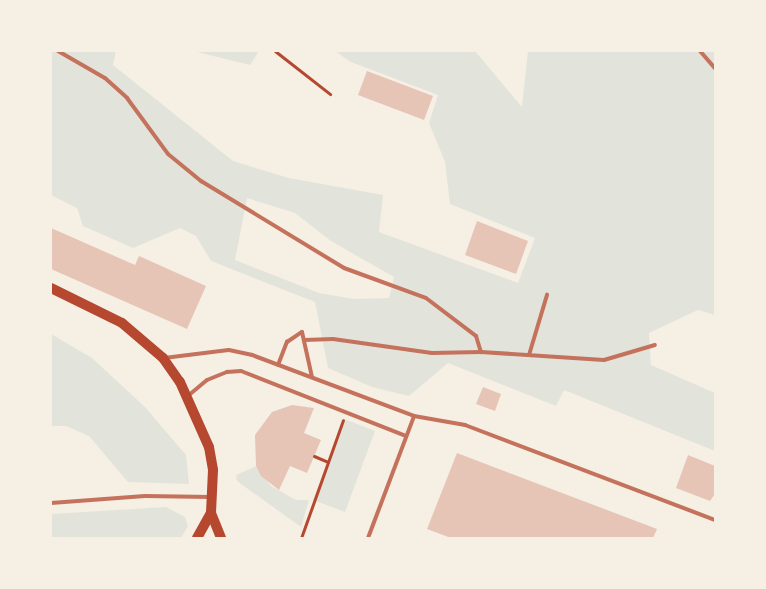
<!DOCTYPE html>
<html>
<head>
<meta charset="utf-8">
<style>
	body { margin:0 }
	#map { position:relative; width:766px; height:589px; overflow:hidden; background:#f6efe4; font-family:Cabin,sans-serif }
	div>[style] { position:absolute }
	[style*='--x'] { left:calc(var(--x)*1px); top:calc(var(--y)*1px); width:calc(var(--w)*1px); rotate:calc(var(--a)*1deg) }
	.green>* { inset:0; background:#e2e4dc }
	.building>* { inset:0; background:#e6c5b7 }
	.path>* { height:3px; margin:-1.5px; padding:0 1.5px; transform-origin:1.5px; border-radius:1.5px; background:#b5482f }
	.service>* { height:4px; margin:-2px; padding:0 2px; transform-origin:2px; border-radius:2px; background:#c5725c }
	.primary>* { height:10px; margin:-5px; padding:0 5px; transform-origin:5px; border-radius:5px; background:#b5482f }
	span { translate:-50% -50%; white-space:nowrap; text-align:center; line-height:1.15; -webkit-text-stroke:4.5px #f6efe4; paint-order:stroke }
	.frame { position:absolute; inset:0; border:52px solid #f6efe4; pointer-events:none }
</style>
</head>
<body>
<div id="map">
	<div class="green">
		<i style="clip-path:polygon(evenodd,51px 51px,116px 51px,113px 65px,233px 161px,289px 178px,383px 195px,379px 232px,518px 283px,535px 238px,450px 204px,445px 162px,429px 123px,438px 95px,351px 62px,335px 51px,475px 51px,522px 107px,528px 51px,715px 51px,715px 315px,698px 310px,649px 333px,651px 365px,715px 393px,715px 451px,564px 390px,556px 406px,448px 363px,409px 396px,372px 387px,328px 368px,315px 302px,211px 261px,196px 236px,180px 228px,133px 248px,83px 226px,77px 208px,51px 195px,51px 51px,247px 198px,295px 213px,331px 241px,394px 277px,389px 298px,354px 299px,319px 293px,235px 260px,247px 198px)"></i>
		<i style="clip-path:polygon(193px 51px,259px 51px,250px 65px)"></i>
		<i style="clip-path:polygon(51px 334px,92px 358px,145px 407px,186px 455px,189px 484px,128px 482px,89px 436px,66px 426px,51px 426px)"></i>
		<i style="clip-path:polygon(344px 419px,375px 431px,345px 512px,313px 500px)"></i>
		<i style="clip-path:polygon(256px 466px,271px 486px,296px 500px,309px 500px,301px 527px,237px 481px,236px 475px)"></i>
		<i style="clip-path:polygon(166px 507px,185px 517px,188px 526px,181px 538px,51px 538px,51px 514px)"></i>
	</div>
	<div class="building">
		<i style="clip-path:polygon(367px 71px,433px 96px,424px 120px,358px 95px)"></i>
		<i style="clip-path:polygon(477px 221px,528px 241px,516px 274px,465px 255px)"></i>
		<i style="clip-path:polygon(51px 228px,135px 265px,139px 256px,206px 286px,187px 329px,51px 269px)"></i>
		<i style="clip-path:polygon(483px 387px,501px 394px,495px 411px,476px 404px)"></i>
		<i style="clip-path:polygon(292px 405px,314px 408px,304px 433px,321px 440px,307px 473px,290px 466px,279px 490px,261px 476px,256px 466px,255px 435px,272px 412px)"></i>
		<i style="clip-path:polygon(457px 453px,657px 529px,653px 538px,451px 538px,427px 529px)"></i>
		<i style="clip-path:polygon(688px 455px,715px 466px,715px 494px,710px 501px,676px 488px)"></i>
	</div>
	<div class="path">
		<i style="--x:275;--y:51;--w:70;--a:38"></i>
		<i style="--x:314;--y:456;--w:15;--a:23"></i>
		<i style="--x:301;--y:538;--w:125;--a:-70.4"></i>
	</div>
	<div class="service">
		<i style="--x:58;--y:51;--w:54;--a:29.9"></i>
		<i style="--x:105;--y:78;--w:30;--a:42"></i>
		<i style="--x:127;--y:98;--w:69;--a:53.8"></i>
		<i style="--x:168;--y:154;--w:43;--a:39.3"></i>
		<i style="--x:201;--y:181;--w:167;--a:31.3"></i>
		<i style="--x:344;--y:268;--w:87;--a:20.1"></i>
		<i style="--x:426;--y:298;--w:63;--a:37.2"></i>
		<i style="--x:476;--y:336;--w:17;--a:73"></i>
		<i style="--x:481;--y:352;--w:49;--a:178.8"></i>
		<i style="--x:432;--y:353;--w:100;--a:-172"></i>
		<i style="--x:333;--y:339;--w:29;--a:178"></i>
		<i style="--x:700;--y:51;--w:23;--a:49"></i>
		<i style="--x:481;--y:352;--w:123;--a:3.7"></i>
		<i style="--x:604;--y:360;--w:53;--a:-16.4"></i>
		<i style="--x:529;--y:355;--w:63;--a:-73.3"></i>
		<i style="--x:164;--y:358;--w:65;--a:-7"></i>
		<i style="--x:229;--y:350;--w:24;--a:12"></i>
		<i style="--x:252;--y:355;--w:173;--a:20.6"></i>
		<i style="--x:414;--y:416;--w:52;--a:10"></i>
		<i style="--x:465;--y:425;--w:267;--a:20.8"></i>
		<i style="--x:278;--y:365;--w:25;--a:-69"></i>
		<i style="--x:287;--y:342;--w:18;--a:-34"></i>
		<i style="--x:302;--y:332;--w:46;--a:77.5"></i>
		<i style="--x:189;--y:395;--w:23;--a:-40"></i>
		<i style="--x:207;--y:380;--w:22;--a:-22"></i>
		<i style="--x:227;--y:372;--w:14;--a:-4"></i>
		<i style="--x:241;--y:371;--w:177;--a:21.5"></i>
		<i style="--x:51;--y:503;--w:94;--a:-4.3"></i>
		<i style="--x:145;--y:496;--w:66;--a:0.9"></i>
		<i style="--x:368;--y:538;--w:130;--a:-69.3"></i>
	</div>
	<div class="primary">
		<i style="--x:51;--y:288;--w:79;--a:26.2"></i>
		<i style="--x:122;--y:323;--w:54;--a:40.5"></i>
		<i style="--x:163;--y:358;--w:29;--a:55"></i>
		<i style="--x:180;--y:382;--w:71;--a:66"></i>
		<i style="--x:209;--y:447;--w:23;--a:80"></i>
		<i style="--x:213;--y:470;--w:43;--a:92.7"></i>
		<i style="--x:211;--y:513;--w:27;--a:68"></i>
		<i style="--x:197;--y:538;--w:29;--a:-61"></i>
	</div>
	<div class="frame"></div>
</div>
</body>
</html>
